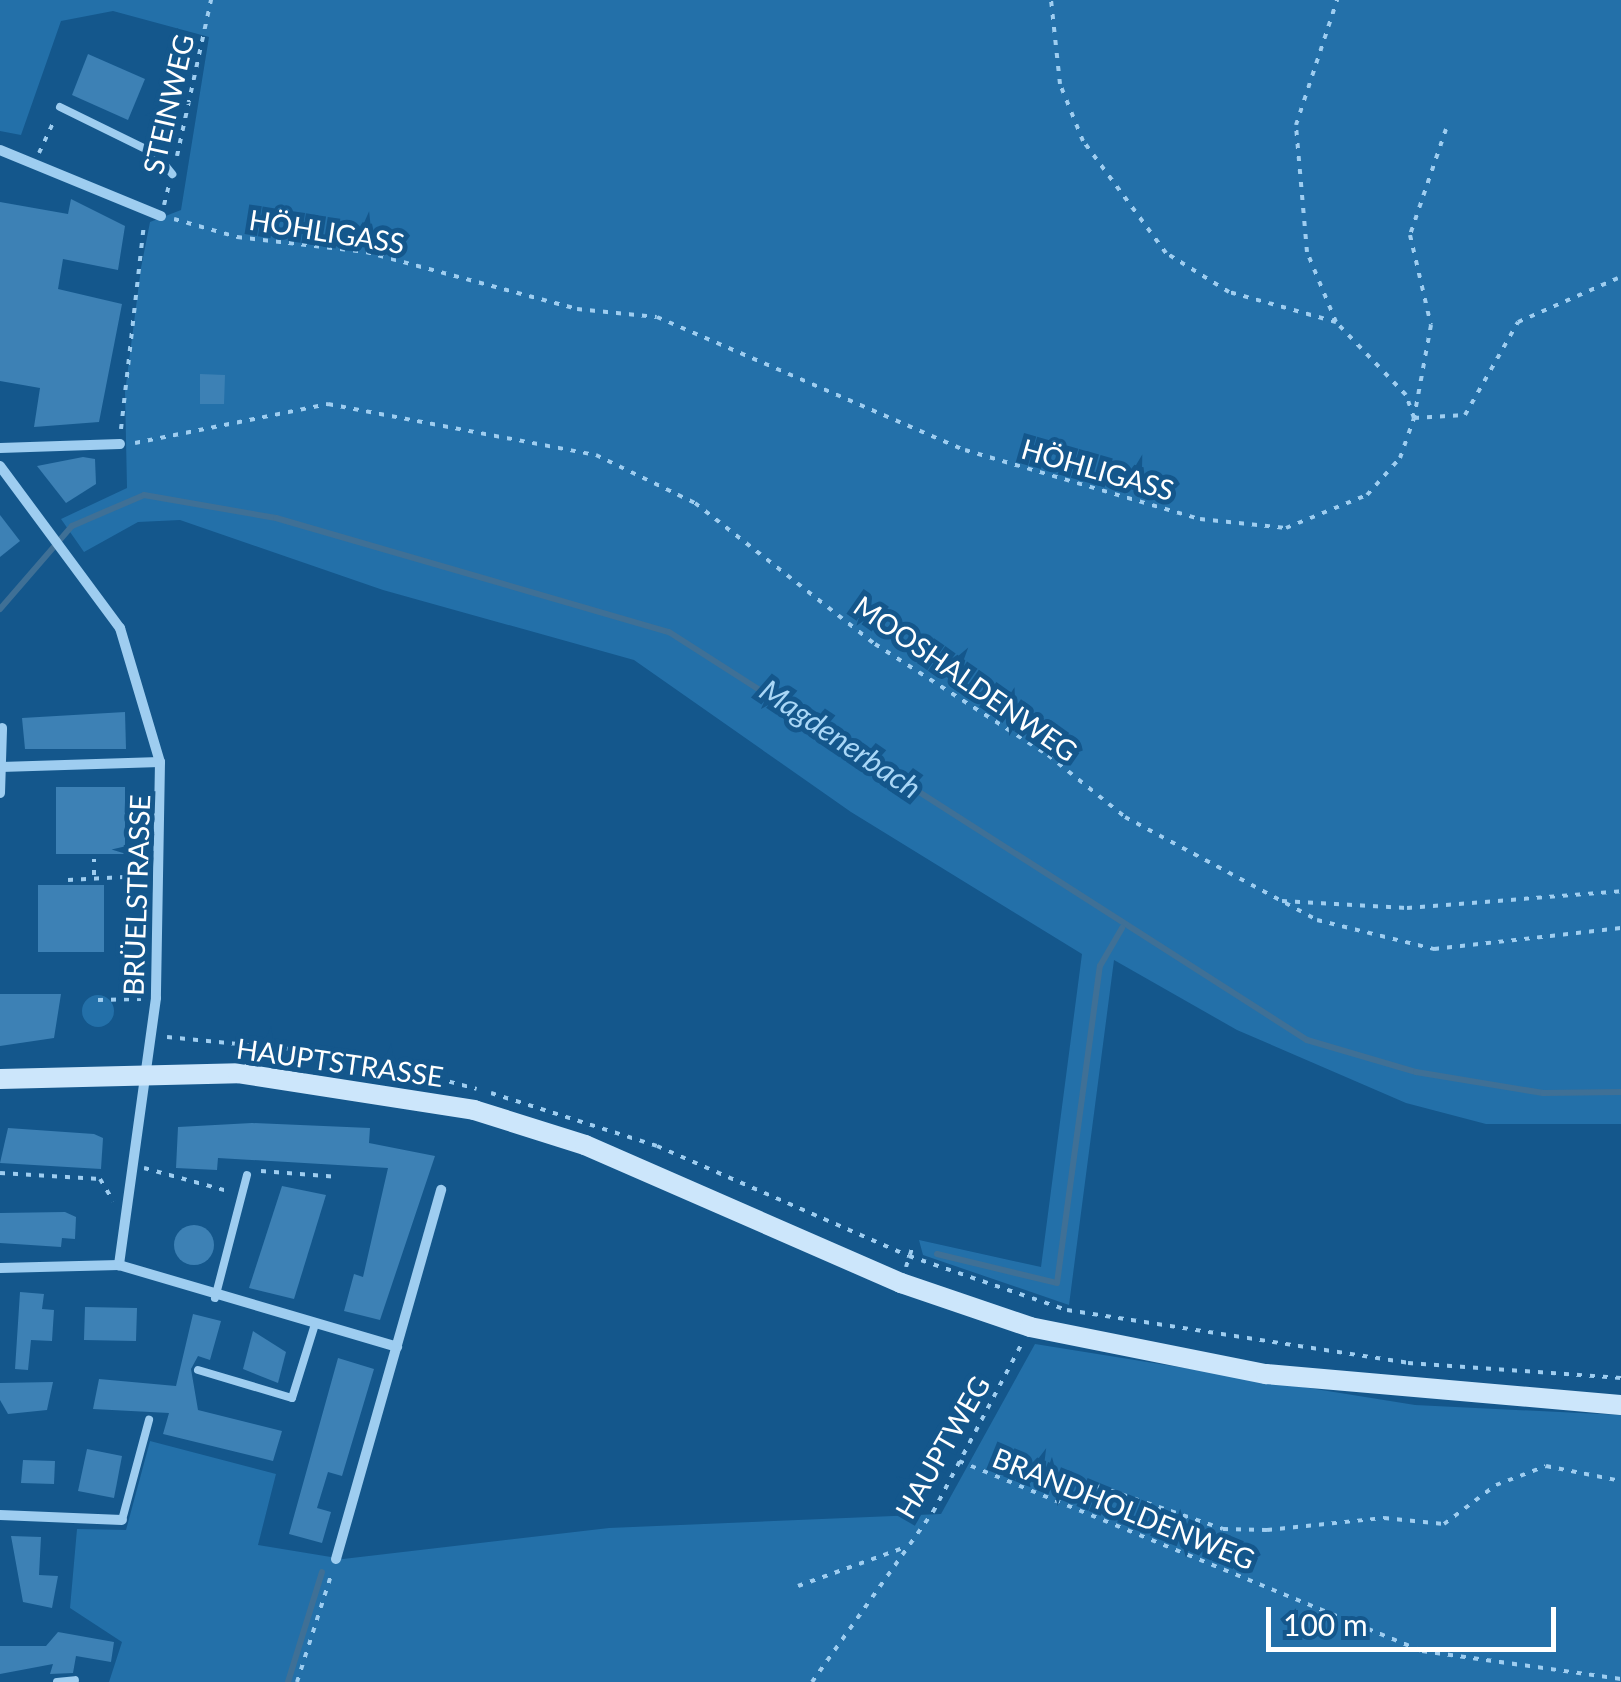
<!DOCTYPE html>
<html>
<head>
<meta charset="utf-8">
<style>
	body { margin:0 }
	#map { position:relative; width:1621px; height:1682px; overflow:hidden; background:#14578c; font-family:Lato,sans-serif }
	div>[style] { position:absolute }
	[style*='--x'] { left:calc(var(--x)*1px); top:calc(var(--y)*1px); width:calc(var(--w)*1px); rotate:calc(var(--a)*1deg) }
	.green>* { inset:0; background:#2370a9 }
	.round { border-radius:50% }
	.stream>* { height:6px; margin:-3px; padding:0 3px; transform-origin:3px; border-radius:3px; background:#3f7096 }
	.building>* { inset:0; background:#3d81b5 }
	.path>* { height:4px; margin-top:-2px; transform-origin:0; background:repeating-linear-gradient(90deg,#9ecdf0 0 5px,transparent 0 13px) }
	.lane>* { height:8px; margin:-4px; padding:0 4px; transform-origin:4px; border-radius:4px; background:#9ecdf0 }
	.street>* { height:10px; margin:-5px; padding:0 5px; transform-origin:5px; border-radius:5px; background:#9ecdf0 }
	.secondary>* { height:20px; margin:-10px; padding:0 10px; transform-origin:10px; border-radius:10px; background:#cce6fb }
	span { translate:-50% -50%; white-space:nowrap; text-align:center; line-height:1.15; -webkit-text-stroke:10px #14578c; paint-order:stroke }
	.street-label { font-size:28px; color:#fff }
	.water-label { font-size:30px; color:#a9d7f7; font-style:italic }
	.scale { position:absolute; left:1266px; top:1607px; width:290px; height:45px; box-sizing:border-box; border:5px solid #fff; border-top:0; padding-left:12px; font-size:30px; line-height:35px; white-space:nowrap; color:#fff; -webkit-text-stroke:8px #14578c; paint-order:stroke }
</style>
</head>
<body>
<div id="map">
	<div class="green">
		<i style="clip-path:polygon(0 0,1621px 0,1621px 1124px,1486px 1124px,1406px 1103px,1237px 1030px,1114px 960px,1069px 1305px,923px 1255px,919px 1240px,1041px 1267px,1082px 954px,851px 812px,634px 660px,383px 590px,180px 520px,138px 522px,84px 552px,61px 519px,127px 488px,125px 392px,141px 268px,150px 222px,181px 210px,209px 37px,113px 11px,61px 21px,21px 135px,0 131px)"></i>
		<i class="round" style="left:82px;top:995px;width:32px;height:32px"></i>
		<i style="clip-path:polygon(1035px 1344px,1415px 1405px,1621px 1415px,1621px 1682px,109px 1682px,122px 1642px,70px 1608px,77px 1529px,126px 1530px,150px 1441px,276px 1474px,258px 1545px,343px 1559px,609px 1528px,941px 1514px)"></i>
	</div>
	<div class="stream">
		<i style="--x:0;--y:609;--w:110;--a:-49.1"></i>
		<i style="--x:72;--y:526;--w:78;--a:-23.3"></i>
		<i style="--x:144;--y:495;--w:134;--a:9.9"></i>
		<i style="--x:276;--y:518;--w:409;--a:16.2"></i>
		<i style="--x:669;--y:632;--w:757;--a:32.6"></i>
		<i style="--x:1307;--y:1040;--w:114;--a:16.4"></i>
		<i style="--x:1416;--y:1072;--w:129;--a:9.4"></i>
		<i style="--x:1543;--y:1093;--w:78;--a:-0.7"></i>
		<i style="--x:937;--y:1254;--w:123;--a:13.6"></i>
		<i style="--x:1057;--y:1283;--w:320;--a:-82.3"></i>
		<i style="--x:1100;--y:966;--w:44;--a:-59.9"></i>
		<i style="--x:288;--y:1682;--w:115;--a:-72.8"></i>
	</div>
	<div class="building">
		<i style="clip-path:polygon(88px 54px,145px 79px,128px 120px,72px 95px)"></i>
		<i style="clip-path:polygon(71px 199px,125px 226px,118px 270px,63px 259px,58px 289px,122px 304px,99px 422px,34px 427px,40px 388px,0 381px,0 202px,68px 214px)"></i>
		<i style="clip-path:polygon(200px 374px,225px 375px,224px 404px,200px 404px)"></i>
		<i style="clip-path:polygon(83px 457px,95px 459px,96px 484px,66px 503px,37px 466px)"></i>
		<i style="clip-path:polygon(0 515px,20px 541px,0 557px)"></i>
		<i style="clip-path:polygon(125px 712px,126px 749px,25px 749px,22px 718px)"></i>
		<i style="clip-path:polygon(56px 787px,125px 787px,125px 854px,56px 854px)"></i>
		<i style="clip-path:polygon(38px 885px,104px 885px,104px 952px,38px 952px)"></i>
		<i style="clip-path:polygon(0 994px,61px 994px,54px 1038px,0 1046px)"></i>
		<i style="clip-path:polygon(252px 1123px,370px 1128px,369px 1143px,435px 1156px,380px 1320px,344px 1311px,354px 1274px,363px 1277px,388px 1168px,218px 1158px,217px 1170px,176px 1168px,178px 1127px)"></i>
		<i style="clip-path:polygon(8px 1128px,94px 1134px,103px 1138px,101px 1169px,0 1163px)"></i>
		<i style="clip-path:polygon(282px 1186px,326px 1195px,294px 1299px,249px 1288px)"></i>
		<i style="clip-path:polygon(65px 1212px,76px 1217px,75px 1239px,62px 1238px,61px 1247px,0 1243px,0 1213px)"></i>
		<i class="round" style="left:174px;top:1225px;width:40px;height:40px"></i>
		<i style="clip-path:polygon(20px 1292px,44px 1294px,42px 1309px,54px 1310px,52px 1341px,31px 1340px,28px 1370px,15px 1369px)"></i>
		<i style="clip-path:polygon(85px 1307px,137px 1308px,136px 1341px,84px 1340px)"></i>
		<i style="clip-path:polygon(193px 1314px,221px 1321px,210px 1360px,198px 1356px,191px 1369px,198px 1410px,282px 1431px,273px 1461px,163px 1434px,169px 1413px,93px 1409px,99px 1379px,176px 1386px)"></i>
		<i style="clip-path:polygon(253px 1331px,286px 1352px,278px 1383px,243px 1369px)"></i>
		<i style="clip-path:polygon(338px 1358px,374px 1369px,342px 1476px,328px 1472px,317px 1508px,331px 1512px,322px 1543px,289px 1534px)"></i>
		<i style="clip-path:polygon(53px 1382px,47px 1410px,8px 1414px,0 1400px,0 1383px)"></i>
		<i style="clip-path:polygon(87px 1449px,122px 1456px,114px 1498px,78px 1491px)"></i>
		<i style="clip-path:polygon(23px 1460px,55px 1461px,54px 1484px,21px 1483px)"></i>
		<i style="clip-path:polygon(11px 1536px,41px 1537px,39px 1575px,58px 1576px,52px 1608px,23px 1602px)"></i>
		<i style="clip-path:polygon(58px 1632px,114px 1642px,111px 1662px,76px 1656px,73px 1673px,50px 1674px,53px 1664px,0 1674px,0 1646px,46px 1646px)"></i>
	</div>
	<div class="path">
		<i style="--x:1446;--y:129;--w:112;--a:108.8"></i>
		<i style="--x:1410;--y:235;--w:92;--a:76.9"></i>
		<i style="--x:1431;--y:325;--w:95;--a:100.4"></i>
		<i style="--x:1414;--y:418;--w:51;--a:-3.4"></i>
		<i style="--x:1465;--y:415;--w:107;--a:-60.3"></i>
		<i style="--x:1518;--y:322;--w:109;--a:-23.7"></i>
		<i style="--x:39;--y:153;--w:35;--a:-65"></i>
		<i style="--x:177;--y:156;--w:160;--a:-77.7"></i>
		<i style="--x:164;--y:205;--w:21;--a:-76"></i>
		<i style="--x:174;--y:219;--w:66;--a:15.9"></i>
		<i style="--x:237;--y:237;--w:130;--a:6.6"></i>
		<i style="--x:366;--y:252;--w:219;--a:15.1"></i>
		<i style="--x:577;--y:309;--w:80;--a:5.7"></i>
		<i style="--x:657;--y:317;--w:335;--a:23.4"></i>
		<i style="--x:965;--y:450;--w:245;--a:16.4"></i>
		<i style="--x:1200;--y:519;--w:86;--a:6"></i>
		<i style="--x:1286;--y:528;--w:87;--a:-22.2"></i>
		<i style="--x:1367;--y:495;--w:50;--a:-48.3"></i>
		<i style="--x:1400;--y:458;--w:42;--a:-70.7"></i>
		<i style="--x:1414;--y:418;--w:24;--a:-109"></i>
		<i style="--x:1406;--y:395;--w:101;--a:-133.8"></i>
		<i style="--x:1336;--y:322;--w:111;--a:-164.3"></i>
		<i style="--x:1229;--y:292;--w:74;--a:-148.2"></i>
		<i style="--x:1166;--y:253;--w:139;--a:-126.5"></i>
		<i style="--x:1083;--y:141;--w:61;--a:-112"></i>
		<i style="--x:1060;--y:84;--w:84;--a:-96.1"></i>
		<i style="--x:1336;--y:322;--w:76;--a:-112.5"></i>
		<i style="--x:1307;--y:252;--w:127;--a:-95"></i>
		<i style="--x:1296;--y:125;--w:132;--a:-71.8"></i>
		<i style="--x:121;--y:429;--w:205;--a:-83.6"></i>
		<i style="--x:135;--y:443;--w:197;--a:-11.4"></i>
		<i style="--x:328;--y:404;--w:273;--a:10.8"></i>
		<i style="--x:596;--y:455;--w:110;--a:25.9"></i>
		<i style="--x:695;--y:503;--w:229;--a:38.1"></i>
		<i style="--x:875;--y:644;--w:206;--a:32.7"></i>
		<i style="--x:1048;--y:755;--w:99;--a:38.8"></i>
		<i style="--x:1125;--y:817;--w:218;--a:28.2"></i>
		<i style="--x:1317;--y:920;--w:121;--a:13.9"></i>
		<i style="--x:1434;--y:949;--w:188;--a:-6.4"></i>
		<i style="--x:94;--y:875;--w:16;--a:-90"></i>
		<i style="--x:68;--y:880;--w:75;--a:-3.1"></i>
		<i style="--x:1282;--y:901;--w:125;--a:3.2"></i>
		<i style="--x:1407;--y:908;--w:215;--a:-4.5"></i>
		<i style="--x:98;--y:1000;--w:43;--a:-1.3"></i>
		<i style="--x:167;--y:1037;--w:183;--a:5.6"></i>
		<i style="--x:349;--y:1055;--w:132;--a:14.9"></i>
		<i style="--x:491;--y:1093;--w:174;--a:17.7"></i>
		<i style="--x:657;--y:1146;--w:275;--a:23.6"></i>
		<i style="--x:909;--y:1256;--w:167;--a:18.9"></i>
		<i style="--x:1067;--y:1310;--w:345;--a:8.8"></i>
		<i style="--x:1408;--y:1363;--w:214;--a:4"></i>
		<i style="--x:144;--y:1168;--w:90;--a:15.4"></i>
		<i style="--x:261;--y:1171;--w:78;--a:4.4"></i>
		<i style="--x:0;--y:1173;--w:100;--a:3.4"></i>
		<i style="--x:100;--y:1179;--w:26;--a:59"></i>
		<i style="--x:906;--y:1267;--w:25;--a:-72"></i>
		<i style="--x:959;--y:1461;--w:500;--a:22.31"></i>
		<i style="--x:1422;--y:1651;--w:201;--a:8"></i>
		<i style="--x:1056;--y:1498;--w:43;--a:-16.3"></i>
		<i style="--x:1097;--y:1486;--w:133;--a:18.8"></i>
		<i style="--x:1223;--y:1529;--w:44;--a:1.3"></i>
		<i style="--x:1267;--y:1530;--w:118;--a:-5.9"></i>
		<i style="--x:1384;--y:1518;--w:60;--a:5.7"></i>
		<i style="--x:1444;--y:1524;--w:65;--a:-36.9"></i>
		<i style="--x:1496;--y:1485;--w:53;--a:-20.8"></i>
		<i style="--x:1546;--y:1466;--w:76;--a:11.3"></i>
		<i style="--x:798;--y:1586;--w:115;--a:-19.9"></i>
		<i style="--x:297;--y:1682;--w:115;--a:-72.3"></i>
		<i style="--x:812;--y:1682;--w:209;--a:-54.6"></i>
		<i style="--x:933;--y:1512;--w:191;--a:-62.2"></i>
	</div>
	<div class="lane">
		<i style="--x:60;--y:107;--w:107;--a:26.1"></i>
		<i style="--x:156;--y:154;--w:26;--a:51"></i>
		<i style="--x:215;--y:1298;--w:127;--a:-75.4"></i>
		<i style="--x:198;--y:1370;--w:98;--a:16.6"></i>
		<i style="--x:292;--y:1398;--w:77;--a:-72.7"></i>
		<i style="--x:122;--y:1520;--w:104;--a:-74.9"></i>
		<i style="--x:57;--y:1682;--w:18;--a:-6"></i>
	</div>
	<div class="street">
		<i style="--x:0;--y:150;--w:174;--a:22.3"></i>
		<i style="--x:0;--y:448;--w:120;--a:-1.9"></i>
		<i style="--x:0;--y:466;--w:202;--a:53.5"></i>
		<i style="--x:120;--y:628;--w:140;--a:73.4"></i>
		<i style="--x:160;--y:762;--w:236;--a:91"></i>
		<i style="--x:156;--y:998;--w:270;--a:97.9"></i>
		<i style="--x:1;--y:767;--w:159;--a:-1.8"></i>
		<i style="--x:0;--y:793;--w:65;--a:-88.2"></i>
		<i style="--x:0;--y:1268;--w:119;--a:-1.4"></i>
		<i style="--x:119;--y:1265;--w:290;--a:16.4"></i>
		<i style="--x:0;--y:1515;--w:122;--a:2.3"></i>
		<i style="--x:336;--y:1559;--w:384;--a:-74.1"></i>
	</div>
	<div class="secondary">
		<i style="--x:0;--y:1079;--w:238;--a:-1.4"></i>
		<i style="--x:238;--y:1073;--w:239;--a:8.9"></i>
		<i style="--x:474;--y:1110;--w:116;--a:17.5"></i>
		<i style="--x:585;--y:1145;--w:345;--a:23.6"></i>
		<i style="--x:901;--y:1283;--w:136;--a:18.8"></i>
		<i style="--x:1030;--y:1327;--w:241;--a:11.3"></i>
		<i style="--x:1266;--y:1374;--w:356;--a:5"></i>
	</div>
	<div class="street-label">
		<span style="left:168px;top:104px;rotate:-77deg">STEINWEG</span>
		<span style="left:327px;top:231px;rotate:9deg">HÖHLIGASS</span>
		<span style="left:1098px;top:469px;rotate:16deg">HÖHLIGASS</span>
		<span style="left:966px;top:678px;rotate:35deg">MOOSHALDENWEG</span>
		<span style="left:136px;top:895px;rotate:-88deg">BRÜELSTRASSE</span>
		<span style="left:340px;top:1062px;rotate:8deg">HAUPTSTRASSE</span>
		<span style="left:942px;top:1447px;rotate:-60deg">HAUPTWEG</span>
		<span style="left:1124px;top:1508px;rotate:22deg">BRANDHOLDENWEG</span>
	</div>
	<div class="water-label">
		<span style="left:841px;top:738px;rotate:34deg">Magdenerbach</span>
	</div>
	<div class="scale">100 m</div>
</div>
</body>
</html>
